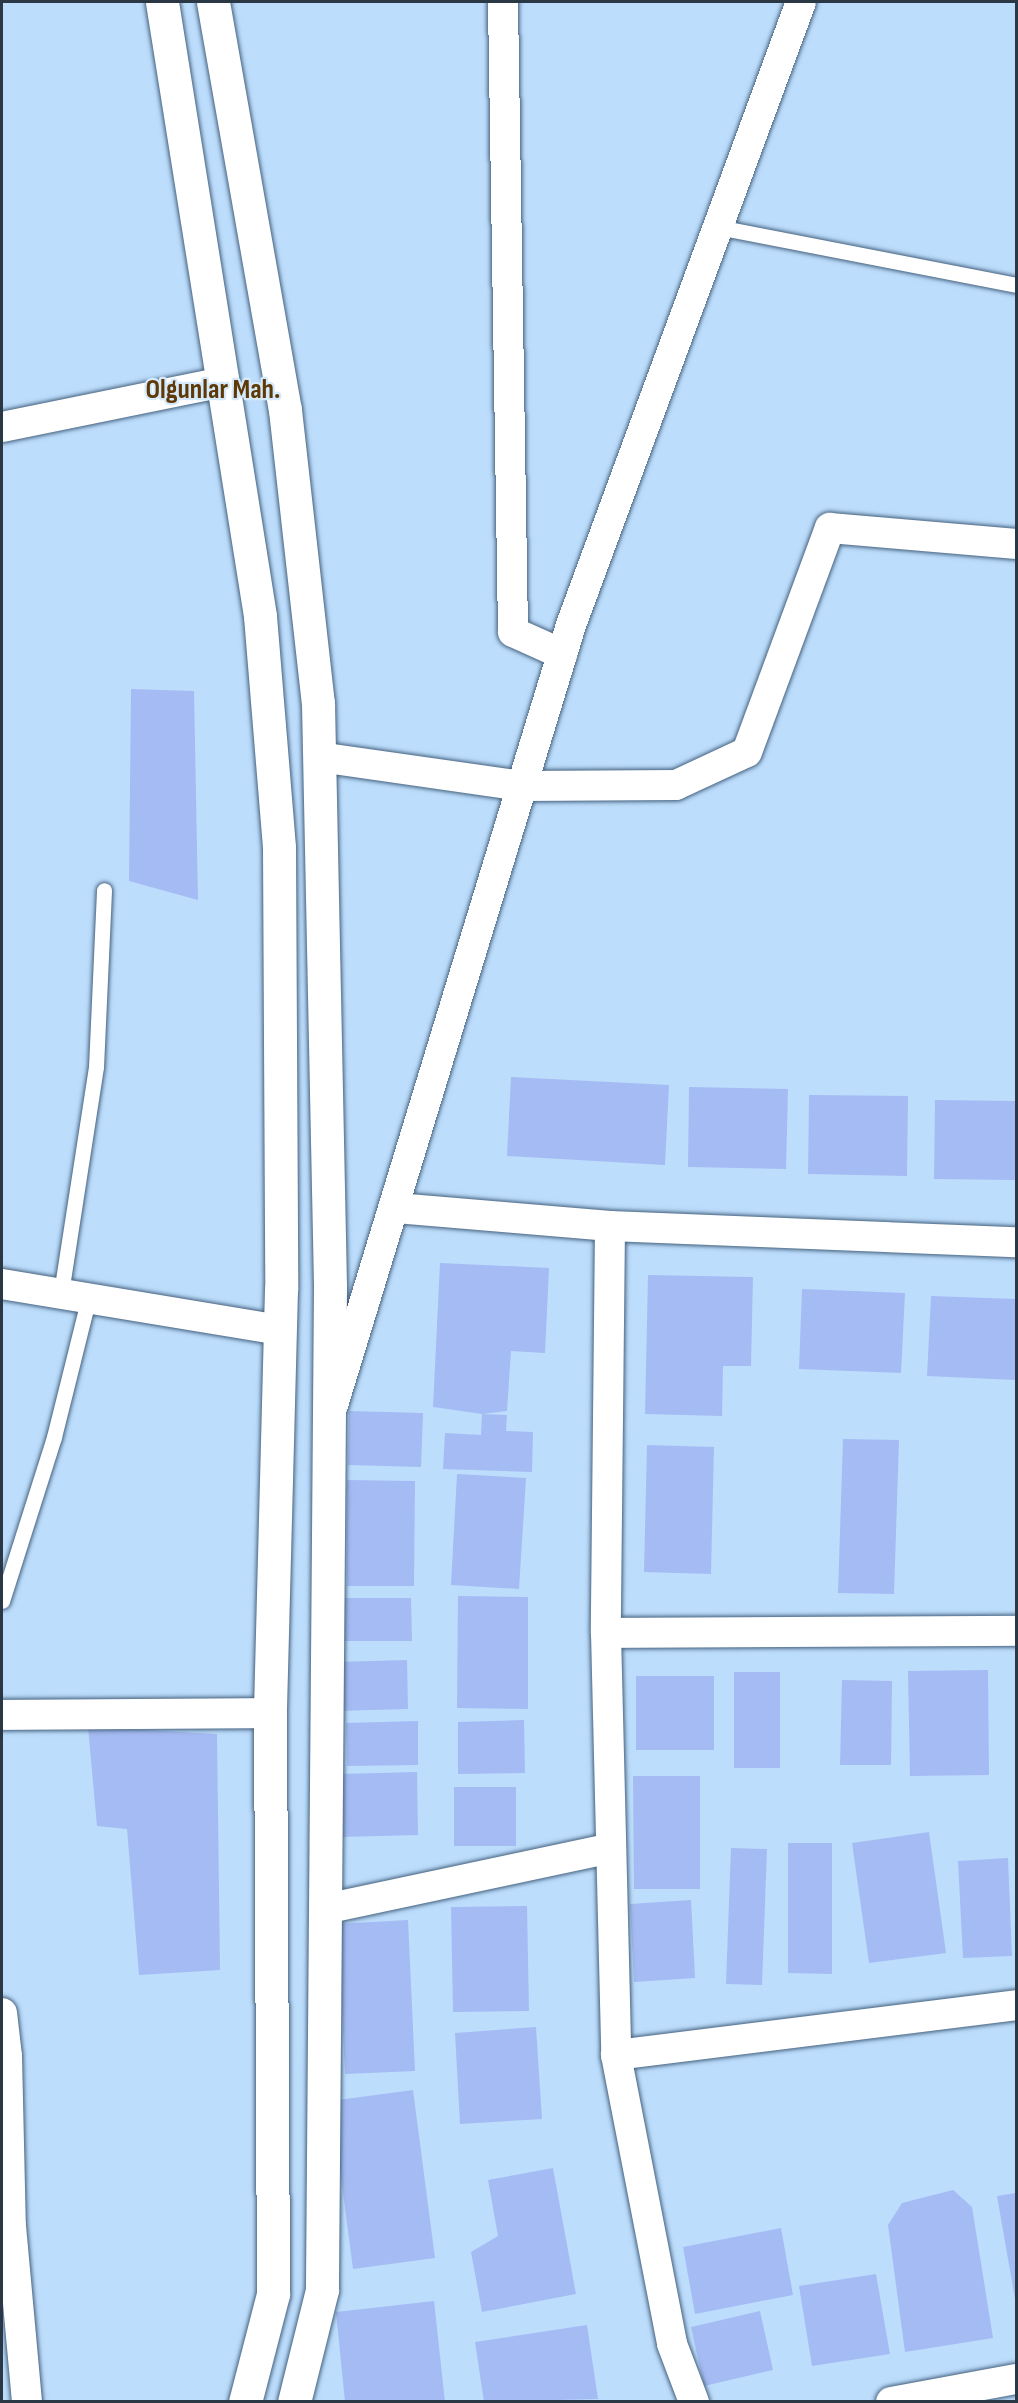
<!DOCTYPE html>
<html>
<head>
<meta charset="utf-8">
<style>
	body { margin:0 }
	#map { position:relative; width:1018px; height:2403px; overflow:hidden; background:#bdddfd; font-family:"Sofia Sans Condensed",sans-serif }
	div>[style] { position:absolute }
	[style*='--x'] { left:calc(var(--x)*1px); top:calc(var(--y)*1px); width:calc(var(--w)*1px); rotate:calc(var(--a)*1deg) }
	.building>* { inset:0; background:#a5bbf3 }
	.roads { filter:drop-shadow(0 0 2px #45627e) drop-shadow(0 0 2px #45627e) }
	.service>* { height:15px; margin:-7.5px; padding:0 7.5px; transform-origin:7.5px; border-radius:7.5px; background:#fff }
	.minor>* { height:30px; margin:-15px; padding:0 15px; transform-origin:15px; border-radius:15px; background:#fff }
	.secondary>* { height:33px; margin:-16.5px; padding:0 16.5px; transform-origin:16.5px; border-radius:16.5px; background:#fff }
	span { translate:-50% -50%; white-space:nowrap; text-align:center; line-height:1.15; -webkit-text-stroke:4.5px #d5e9fc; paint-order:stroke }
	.district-label { font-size:28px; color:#5e3906; font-weight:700 }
	.frame { position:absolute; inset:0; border:3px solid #2a3744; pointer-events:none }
</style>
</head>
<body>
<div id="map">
	<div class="building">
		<i style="clip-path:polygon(131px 689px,194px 691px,198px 900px,129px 881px)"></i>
		<i style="clip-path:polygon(511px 1077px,669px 1085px,665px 1165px,507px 1156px)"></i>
		<i style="clip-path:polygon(689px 1087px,788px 1089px,786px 1169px,688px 1167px)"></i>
		<i style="clip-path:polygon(809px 1095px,908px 1096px,907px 1176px,808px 1174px)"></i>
		<i style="clip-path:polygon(935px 1100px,1016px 1101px,1016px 1180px,934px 1179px)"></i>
		<i style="clip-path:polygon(440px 1263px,549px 1268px,545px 1353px,511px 1351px,507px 1411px,482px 1414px,433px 1407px)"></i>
		<i style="clip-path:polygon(648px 1275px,753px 1277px,751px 1366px,723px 1366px,722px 1416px,645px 1414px)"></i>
		<i style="clip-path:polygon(802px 1289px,905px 1293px,901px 1373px,799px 1369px)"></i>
		<i style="clip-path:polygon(931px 1296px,1016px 1299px,1016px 1380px,927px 1376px)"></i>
		<i style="clip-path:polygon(349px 1411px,423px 1413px,421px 1467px,348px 1465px)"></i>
		<i style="clip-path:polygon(482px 1414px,507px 1415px,506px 1431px,533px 1432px,532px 1472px,443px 1469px,445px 1433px,481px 1435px)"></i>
		<i style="clip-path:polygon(843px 1439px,899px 1440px,894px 1594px,838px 1593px)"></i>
		<i style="clip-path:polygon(647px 1445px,714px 1447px,711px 1574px,644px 1572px)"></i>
		<i style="clip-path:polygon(457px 1474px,526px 1478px,519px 1589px,451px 1585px)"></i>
		<i style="clip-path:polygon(347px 1480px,415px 1481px,414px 1586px,347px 1586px)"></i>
		<i style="clip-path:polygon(458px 1596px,528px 1597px,528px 1709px,457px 1708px)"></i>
		<i style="clip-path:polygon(337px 1598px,411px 1598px,412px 1641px,337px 1641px)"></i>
		<i style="clip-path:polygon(407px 1660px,408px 1709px,336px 1711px,335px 1662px)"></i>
		<i style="clip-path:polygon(988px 1670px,989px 1775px,910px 1776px,908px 1671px)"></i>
		<i style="clip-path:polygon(734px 1672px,780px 1672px,780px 1768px,734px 1768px)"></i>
		<i style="clip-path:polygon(636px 1676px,714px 1676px,714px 1750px,636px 1750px)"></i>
		<i style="clip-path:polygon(842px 1680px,892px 1681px,891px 1765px,840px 1765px)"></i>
		<i style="clip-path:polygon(524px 1720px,525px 1773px,458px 1774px,458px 1722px)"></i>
		<i style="clip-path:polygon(418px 1721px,418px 1765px,347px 1766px,346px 1723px)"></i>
		<i style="clip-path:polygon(88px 1727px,217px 1734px,220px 1970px,139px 1975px,127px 1829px,97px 1826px)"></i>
		<i style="clip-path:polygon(417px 1772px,418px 1835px,341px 1837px,339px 1774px)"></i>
		<i style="clip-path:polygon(633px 1776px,700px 1776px,700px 1889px,634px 1889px)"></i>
		<i style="clip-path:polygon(454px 1787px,516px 1787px,516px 1846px,454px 1846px)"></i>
		<i style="clip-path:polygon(929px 1832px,946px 1953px,869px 1963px,852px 1843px)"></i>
		<i style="clip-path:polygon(788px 1843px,832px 1843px,832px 1974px,788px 1973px)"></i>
		<i style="clip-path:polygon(731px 1848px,767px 1849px,762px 1985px,726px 1984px)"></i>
		<i style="clip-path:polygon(1008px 1858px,1012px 1956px,963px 1958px,958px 1861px)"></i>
		<i style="clip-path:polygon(691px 1900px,695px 1978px,634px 1982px,630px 1904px)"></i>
		<i style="clip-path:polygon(527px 1906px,529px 2011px,453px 2012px,451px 1907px)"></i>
		<i style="clip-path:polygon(408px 1920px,415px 2071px,345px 2074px,338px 1924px)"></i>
		<i style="clip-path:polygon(536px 2027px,542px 2119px,460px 2124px,455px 2033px)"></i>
		<i style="clip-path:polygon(413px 2090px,435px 2258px,353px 2269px,331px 2101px)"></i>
		<i style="clip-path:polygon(553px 2168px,576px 2294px,482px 2312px,471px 2252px,498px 2236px,488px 2180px)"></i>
		<i style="clip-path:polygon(953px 2190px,972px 2207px,993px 2338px,905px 2352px,888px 2225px,902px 2203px)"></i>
		<i style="clip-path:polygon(1016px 2193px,1016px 2299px,1015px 2299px,997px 2196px)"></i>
		<i style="clip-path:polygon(781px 2228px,793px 2295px,695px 2314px,683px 2247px)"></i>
		<i style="clip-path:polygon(876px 2274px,890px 2354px,812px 2366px,799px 2286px)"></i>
		<i style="clip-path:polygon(434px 2301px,445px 2402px,345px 2402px,336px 2312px)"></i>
		<i style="clip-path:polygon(760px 2311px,773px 2370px,704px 2386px,691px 2327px)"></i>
		<i style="clip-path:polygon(587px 2325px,598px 2399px,484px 2402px,475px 2342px)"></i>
	</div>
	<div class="roads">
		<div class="service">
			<i style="--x:718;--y:227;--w:304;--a:11"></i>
			<i style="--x:61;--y:1293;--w:229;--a:-81.2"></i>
			<i style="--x:96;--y:1067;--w:177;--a:-87.4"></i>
			<i style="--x:2;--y:1601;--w:172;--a:-72.4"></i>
			<i style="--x:54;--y:1437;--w:144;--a:-76"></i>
		</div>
		<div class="minor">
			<i style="--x:503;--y:2;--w:630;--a:89.09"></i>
			<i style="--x:513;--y:632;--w:54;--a:24.2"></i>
			<i style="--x:2;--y:427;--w:227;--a:-11.5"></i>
			<i style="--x:319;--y:757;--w:206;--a:8.1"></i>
			<i style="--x:523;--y:786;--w:153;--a:-0.4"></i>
			<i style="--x:676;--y:785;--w:78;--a:-24.9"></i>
			<i style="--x:747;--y:752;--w:239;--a:-69.7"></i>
			<i style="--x:830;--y:528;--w:187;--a:4.9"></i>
			<i style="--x:396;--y:1208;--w:215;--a:4.8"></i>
			<i style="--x:610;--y:1226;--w:406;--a:2.3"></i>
			<i style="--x:610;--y:1226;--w:407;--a:90.6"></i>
			<i style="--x:606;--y:1633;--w:422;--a:88.6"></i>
			<i style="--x:616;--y:2055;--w:294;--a:79"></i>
			<i style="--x:672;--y:2344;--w:62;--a:69.2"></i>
			<i style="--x:2;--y:1284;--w:282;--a:9.4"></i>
			<i style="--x:333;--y:1405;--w:816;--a:-73.03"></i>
			<i style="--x:571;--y:625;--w:664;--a:-69.74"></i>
			<i style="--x:606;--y:1633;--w:410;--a:-0.3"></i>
			<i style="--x:2;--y:1715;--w:268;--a:-0.4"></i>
			<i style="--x:325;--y:1909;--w:292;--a:-12"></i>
			<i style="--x:2;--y:2013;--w:43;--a:83.4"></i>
			<i style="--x:7;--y:2056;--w:170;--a:88.7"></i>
			<i style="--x:11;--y:2226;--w:177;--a:84.8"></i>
			<i style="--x:616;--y:2055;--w:403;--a:-7.1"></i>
			<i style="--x:891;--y:2402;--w:127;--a:-10.4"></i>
		</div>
		<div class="secondary">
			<i style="--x:162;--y:2;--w:622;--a:80.93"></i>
			<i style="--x:260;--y:616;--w:233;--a:85.3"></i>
			<i style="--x:279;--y:848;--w:441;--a:89.7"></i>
			<i style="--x:281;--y:1289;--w:424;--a:91.5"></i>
			<i style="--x:270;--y:1713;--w:581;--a:89.7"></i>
			<i style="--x:273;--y:2294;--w:112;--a:104.5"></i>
			<i style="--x:213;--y:2;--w:414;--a:80"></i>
			<i style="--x:285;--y:410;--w:295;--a:83.6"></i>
			<i style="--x:318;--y:703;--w:583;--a:88.82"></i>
			<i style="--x:330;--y:1286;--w:1004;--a:90.46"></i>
			<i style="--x:322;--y:2290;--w:115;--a:104"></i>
		</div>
	</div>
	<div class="district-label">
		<span style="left:213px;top:390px">Olgunlar Mah.</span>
	</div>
	<div class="frame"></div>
</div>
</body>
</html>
